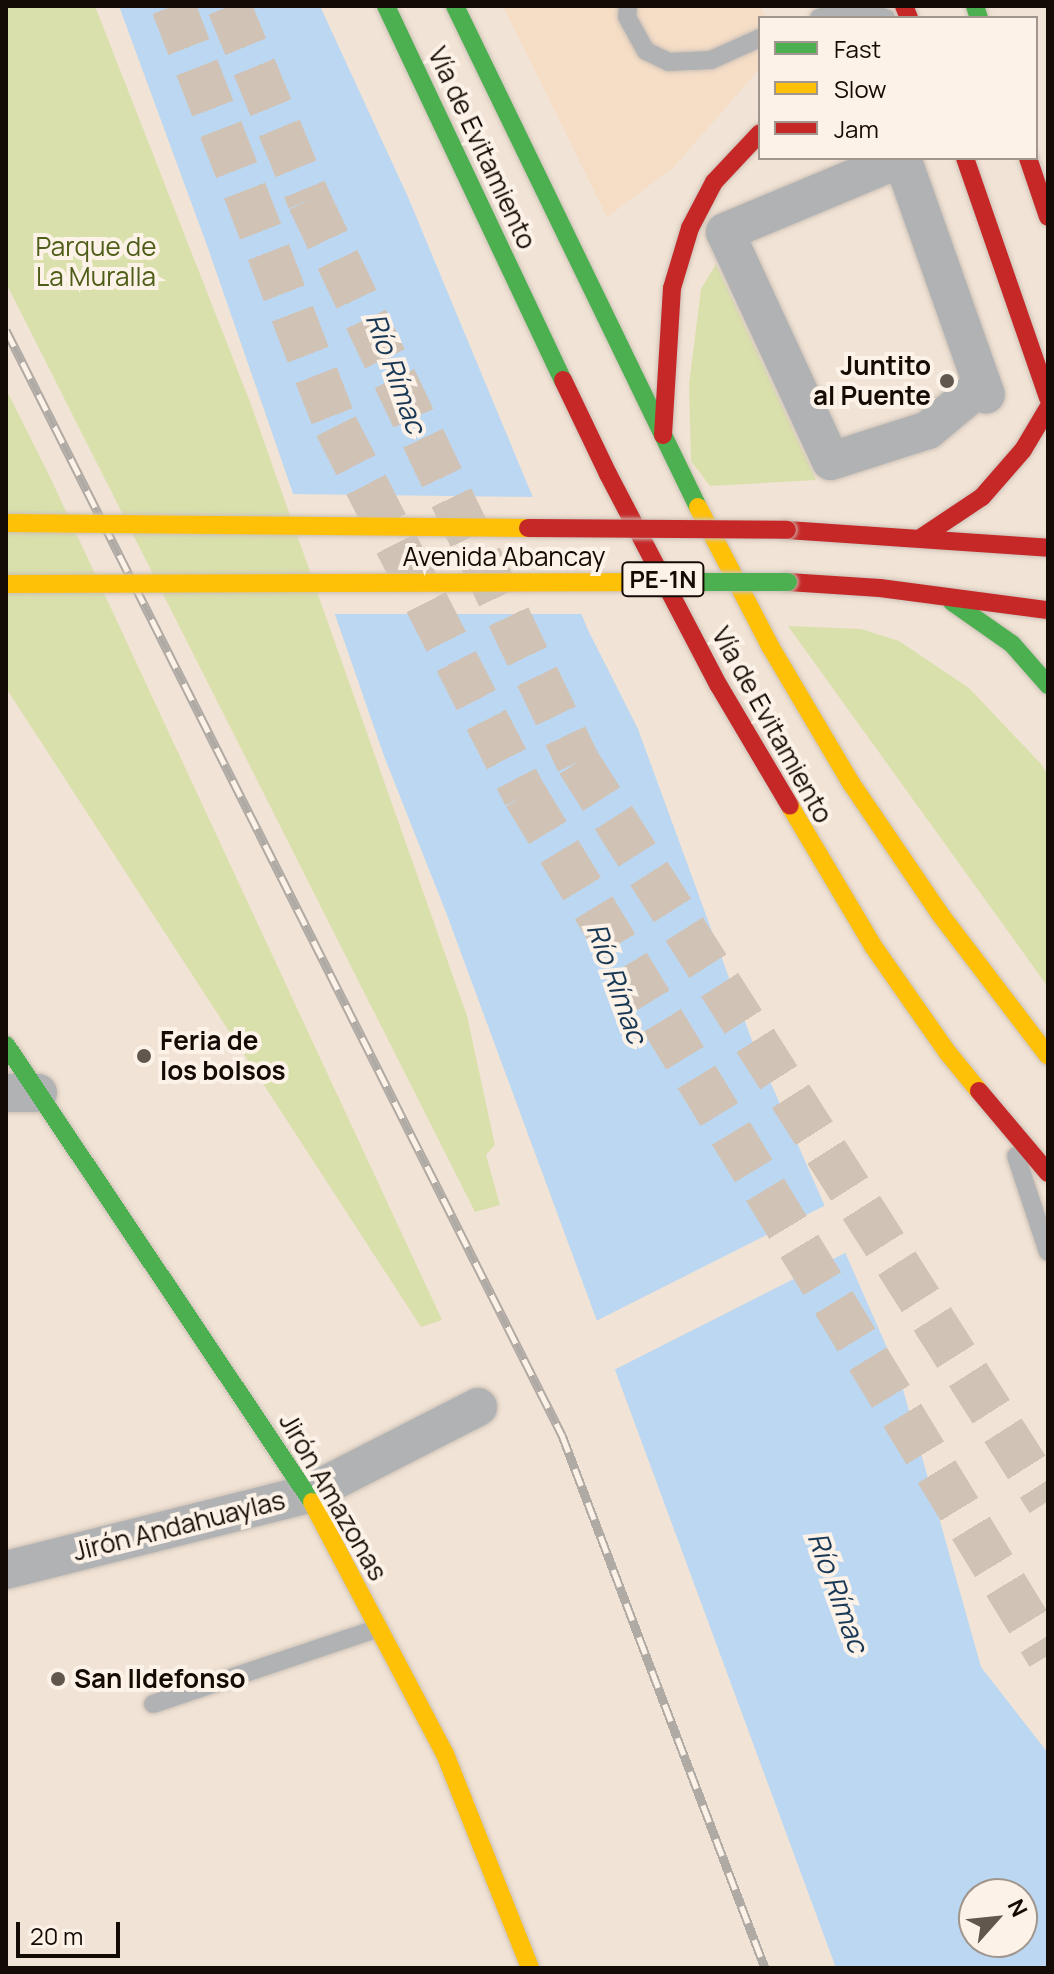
<!DOCTYPE html>
<html>
<head>
<meta charset="utf-8">
<style>
	body { margin:0 }
	#map { position:relative; width:1054px; height:1974px; overflow:hidden; background:#f1e3d5; font-family:Manrope,sans-serif }
	div>[style] { position:absolute }
	[style*='--x'] { left:calc(var(--x)*1px); top:calc(var(--y)*1px); width:calc(var(--w)*1px); rotate:calc(var(--a)*1deg) }
	.built>* { inset:0; background:#f5ddc6 }
	.green>* { inset:0; background:#dae0ac }
	.water>* { inset:0; background:#bcd7f1 }
	.pier>* { inset:0; background:#f1e3d5 }
	.highway-tunnel>* { height:44px; margin-top:-22px; transform-origin:0; background:repeating-linear-gradient(90deg,#d0c3b6 0 44px,transparent 0 66px) }
	.roads { filter:drop-shadow(0 0 2px #cbc0b6) drop-shadow(0 0 2px #cbc0b6) }
	.lane>* { height:18px; margin:-9px; padding:0 9px; transform-origin:9px; border-radius:9px; background:#b1b2b3 }
	.street>* { height:38px; margin:-19px; padding:0 19px; transform-origin:19px; border-radius:19px; background:#b1b2b3 }
	.fast>* { height:18px; margin:-9px; padding:0 9px; transform-origin:9px; border-radius:9px; background:#4caf50 }
	.slow>* { height:18px; margin:-9px; padding:0 9px; transform-origin:9px; border-radius:9px; background:#ffc107 }
	.jam>* { height:18px; margin:-9px; padding:0 9px; transform-origin:9px; border-radius:9px; background:#c62828 }
	.rail>* { height:9px; margin-top:-4.5px; transform-origin:0; background:repeating-linear-gradient(90deg,#fdf2e8 0 18px,#b0aaa4 0 36px); box-sizing:border-box; border-block:2px solid #b0aaa4 }
	.bridges { filter:drop-shadow(0 0 2px #cbc0b6) drop-shadow(0 0 2px #cbc0b6) }
	.fast-bridge>* { height:18px; margin:-9px; padding:0 9px; transform-origin:9px; border-radius:9px; background:#4caf50 }
	.slow-bridge>* { height:18px; margin:-9px; padding:0 9px; transform-origin:9px; border-radius:9px; background:#ffc107 }
	.jam-bridge>* { height:18px; margin:-9px; padding:0 9px; transform-origin:9px; border-radius:9px; background:#c62828 }
	.dots>* { width:22px; height:22px; translate:-50% -50%; box-sizing:border-box; border:4px solid #fdf2e8; border-radius:50% }
	span { translate:-50% -50%; white-space:nowrap; text-align:center; line-height:1.15; -webkit-text-stroke:8px #fdf2e8; paint-order:stroke }
	.shield-label span { padding:2px 6px; background:#fdf2e8; border:2px solid; border-radius:6px; -webkit-text-stroke-width:0 }
	.shield-label { font-size:24px; color:#140b04; font-weight:700 }
	.street-label { font-size:26px; color:#140b04 }
	.park-label { font-size:26px; color:#4e5d17 }
	.poi-label { font-size:26px; color:#140b04; font-weight:700 }
	.right { translate:-100% -50%; text-align:right }
	.left { translate:0 -50%; text-align:left }
	.water-label { font-size:28px; color:#193855; font-style:italic }
	.frame { position:absolute; inset:0; border:8px solid #140b04; pointer-events:none }
	.legend { position:absolute; left:758px; top:16px; width:280px; height:144px; box-sizing:border-box; background:#fdf2e8; border:2px solid #a0968d; margin:0; padding:10px 14px; list-style:none; font-size:24px; color:#140b04 }
	.legend li { display:flex; align-items:center; gap:16px; height:40px }
	.legend b { width:40px; border:2px solid #a0968d }
	.north { position:absolute; left:958px; top:1878px; width:80px; height:80px; box-sizing:border-box; background:#fdf2e8; border:2px solid #a0968d; border-radius:50%; rotate:63deg; font-size:22px; font-weight:700; line-height:32px; text-align:center; color:#140b04 }
	.north::after { content:''; display:block; margin:auto; width:28px; height:36px; background:#61574d; clip-path:polygon(50% 0,100% 100%,50% 72%,0 100%) }
	.scale { position:absolute; left:16px; top:1922px; width:104px; height:36px; box-sizing:border-box; border:4px solid #140b04; border-top:0; padding-left:10px; font-size:24px; line-height:28px; white-space:nowrap; color:#140b04; -webkit-text-stroke:6px #fdf2e8; paint-order:stroke }
</style>
</head>
<body>
<div id="map">
	<div class="built">
		<i style="clip-path:polygon(503px 6px,760px 6px,766px 18px,760px 18px,760px 68px,674px 167px,607px 217px)"></i>
	</div>
	<div class="green">
		<i style="clip-path:polygon(6px 6px,95px 6px,250px 402px,467px 1016px,495px 1145px,486px 1155px,500px 1205px,475px 1212px,6px 283px)"></i>
		<i style="clip-path:polygon(716px 264px,816px 480px,710px 486px,691px 461px,689px 384px,697px 321px,701px 289px)"></i>
		<i style="clip-path:polygon(6px 389px,49px 475px,442px 1320px,421px 1327px,6px 688px)"></i>
		<i style="clip-path:polygon(788px 626px,861px 629px,899px 641px,969px 688px,1041px 764px,1048px 775px,1048px 987px)"></i>
	</div>
	<div class="water">
		<i style="clip-path:polygon(evenodd,119px 6px,320px 6px,408px 197px,588px 630px,638px 729px,751px 1038px,899px 1375px,981px 1667px,1048px 1753px,1048px 1968px,836px 1968px,447px 915px,384px 756px,209px 251px,119px 6px,974px 1894px,1022px 1894px,1022px 1942px,974px 1942px,974px 1894px)"></i>
	</div>
	<div class="pier">
		<i style="clip-path:polygon(289px 494px,536px 497px,586px 614px,331px 614px)"></i>
		<i style="clip-path:polygon(828px 1204px,849px 1251px,610px 1372px,592px 1323px)"></i>
	</div>
	<div class="highway-tunnel">
		<i style="--x:173;--y:6;--w:451;--a:68.8"></i>
		<i style="--x:336;--y:426;--w:415;--a:62.9"></i>
		<i style="--x:525;--y:795;--w:1007;--a:58.69"></i>
		<i style="--x:229;--y:6;--w:210;--a:67.6"></i>
		<i style="--x:309;--y:200;--w:623;--a:64.42"></i>
		<i style="--x:578;--y:762;--w:876;--a:57.54"></i>
	</div>
	<div class="roads">
		<div class="lane">
			<i style="--x:628;--y:6;--w:11;--a:95"></i>
			<i style="--x:627;--y:17;--w:39;--a:61"></i>
			<i style="--x:646;--y:51;--w:25;--a:26"></i>
			<i style="--x:669;--y:62;--w:42;--a:-2.7"></i>
			<i style="--x:711;--y:60;--w:54;--a:-24.2"></i>
			<i style="--x:819;--y:18;--w:32;--a:-16"></i>
			<i style="--x:850;--y:9;--w:37;--a:14"></i>
			<i style="--x:1016;--y:1156;--w:101;--a:71.6"></i>
			<i style="--x:153;--y:1704;--w:238;--a:-18.6"></i>
		</div>
		<div class="street">
			<i style="--x:902;--y:158;--w:192;--a:157.3"></i>
			<i style="--x:725;--y:232;--w:252;--a:65.2"></i>
			<i style="--x:831;--y:461;--w:102;--a:-17.7"></i>
			<i style="--x:928;--y:430;--w:70;--a:-39.8"></i>
			<i style="--x:902;--y:158;--w:251;--a:70.5"></i>
			<i style="--x:6;--y:1093;--w:32;--a:0"></i>
			<i style="--x:6;--y:1570;--w:311;--a:-14.1"></i>
			<i style="--x:308;--y:1494;--w:191;--a:-27.1"></i>
		</div>
		<div class="fast">
			<i style="--x:386;--y:6;--w:414;--a:64.7"></i>
			<i style="--x:455;--y:6;--w:557;--a:64.13"></i>
			<i style="--x:975;--y:6;--w:13;--a:72"></i>
			<i style="--x:952;--y:602;--w:73;--a:35"></i>
			<i style="--x:1012;--y:644;--w:55;--a:48.7"></i>
			<i style="--x:6;--y:1045;--w:550;--a:56.19"></i>
		</div>
		<div class="slow">
			<i style="--x:698;--y:507;--w:157;--a:62.6"></i>
			<i style="--x:770;--y:646;--w:159;--a:59.4"></i>
			<i style="--x:851;--y:783;--w:158;--a:55.8"></i>
			<i style="--x:940;--y:914;--w:178;--a:52.7"></i>
			<i style="--x:790;--y:806;--w:163;--a:59.3"></i>
			<i style="--x:873;--y:946;--w:131;--a:55"></i>
			<i style="--x:948;--y:1053;--w:49;--a:50.8"></i>
			<i style="--x:312;--y:1502;--w:285;--a:62.2"></i>
			<i style="--x:445;--y:1754;--w:230;--a:68.3"></i>
		</div>
		<div class="jam">
			<i style="--x:904;--y:6;--w:13;--a:67"></i>
			<i style="--x:965;--y:158;--w:254;--a:70.9"></i>
			<i style="--x:1028;--y:158;--w:62;--a:71.3"></i>
			<i style="--x:563;--y:380;--w:104;--a:64.4"></i>
			<i style="--x:608;--y:474;--w:239;--a:62.4"></i>
			<i style="--x:719;--y:686;--w:139;--a:59.4"></i>
			<i style="--x:663;--y:435;--w:147;--a:-86.5"></i>
			<i style="--x:672;--y:288;--w:63;--a:-73.3"></i>
			<i style="--x:690;--y:228;--w:52;--a:-62.4"></i>
			<i style="--x:714;--y:182;--w:67;--a:-46.8"></i>
			<i style="--x:787;--y:530;--w:262;--a:3.9"></i>
			<i style="--x:922;--y:537;--w:72;--a:-33.7"></i>
			<i style="--x:982;--y:497;--w:62;--a:-48.9"></i>
			<i style="--x:1023;--y:450;--w:49;--a:-59.2"></i>
			<i style="--x:788;--y:582;--w:92;--a:3.7"></i>
			<i style="--x:880;--y:588;--w:169;--a:7.5"></i>
			<i style="--x:979;--y:1091;--w:107;--a:49.9"></i>
		</div>
	</div>
	<div class="rail">
		<i style="--x:6;--y:330;--w:1237;--a:63.29"></i>
		<i style="--x:562;--y:1435;--w:570;--a:69.15"></i>
	</div>
	<div class="bridges">
		<div class="fast-bridge">
			<i style="--x:685;--y:582;--w:103;--a:0"></i>
		</div>
		<div class="slow-bridge">
			<i style="--x:6;--y:523;--w:522;--a:0.55"></i>
			<i style="--x:6;--y:584;--w:679;--a:-0.17"></i>
		</div>
		<div class="jam-bridge">
			<i style="--x:528;--y:528;--w:259;--a:0.4"></i>
		</div>
	</div>
	<div class="dots">
		<i style="left:947px;top:381px;background:#61574d"></i>
		<i style="left:144px;top:1056px;background:#61574d"></i>
		<i style="left:58px;top:1679px;background:#61574d"></i>
	</div>
	<div class="shield-label">
		<span style="left:663px;top:579px">PE-1N</span>
	</div>
	<div class="street-label">
		<span style="left:482px;top:148px;rotate:65deg">Vía de Evitamiento</span>
		<span style="left:504px;top:557px">Avenida Abancay</span>
		<span style="left:772px;top:725px;rotate:61deg">Vía de Evitamiento</span>
		<span style="left:333px;top:1497px;rotate:60deg">Jirón Amazonas</span>
		<span style="left:179px;top:1526px;rotate:-14deg">Jirón Andahuaylas</span>
	</div>
	<div class="park-label">
		<span style="left:96px;top:262px">Parque de<br>La Muralla</span>
	</div>
	<div class="poi-label">
		<span class="right" style="left:931px;top:381px">Juntito<br>al Puente</span>
		<span class="left" style="left:160px;top:1056px">Feria de<br>los bolsos</span>
		<span class="left" style="left:74px;top:1679px">San Ildefonso</span>
	</div>
	<div class="water-label">
		<span style="left:397px;top:373px;rotate:70deg">Río Rímac</span>
		<span style="left:618px;top:983px;rotate:70deg">Río Rímac</span>
		<span style="left:839px;top:1592px;rotate:70deg">Río Rímac</span>
	</div>
	<div class="frame"></div>
	<ul class="legend">
	<li><b style="height:10px;background:#4caf50"></b>Fast</li>
	<li><b style="height:10px;background:#ffc107"></b>Slow</li>
	<li><b style="height:10px;background:#c62828"></b>Jam</li>
	</ul>
	<div class="north">N</div>
	<div class="scale">20 m</div>
</div>
</body>
</html>
